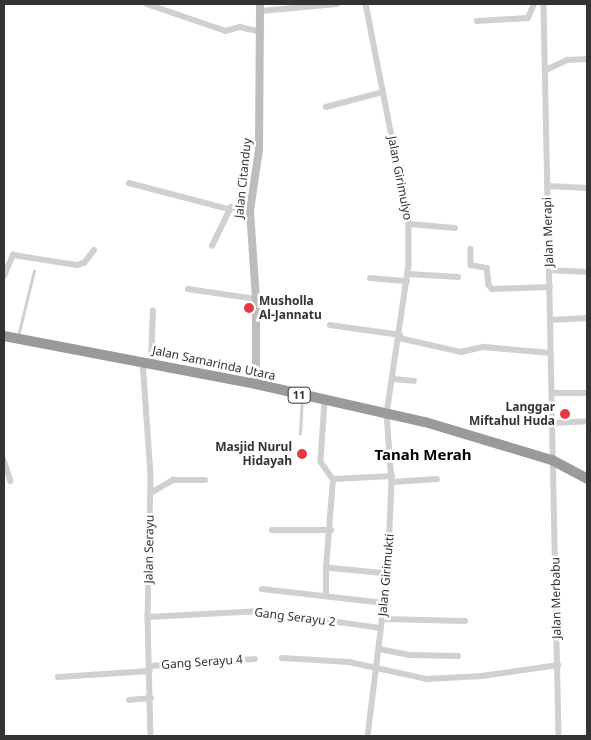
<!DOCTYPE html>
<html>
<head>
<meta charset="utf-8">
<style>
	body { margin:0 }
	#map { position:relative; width:591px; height:740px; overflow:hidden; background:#fff; font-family:"Noto Sans",sans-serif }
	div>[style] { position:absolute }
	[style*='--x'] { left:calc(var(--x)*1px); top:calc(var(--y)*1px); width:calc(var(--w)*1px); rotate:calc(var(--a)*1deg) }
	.lane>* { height:2.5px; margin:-1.25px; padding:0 1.25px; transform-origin:1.25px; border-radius:1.25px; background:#d0d0d0 }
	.street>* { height:5.5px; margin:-2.75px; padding:0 2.75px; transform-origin:2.75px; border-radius:2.75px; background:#d0d0d0 }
	.secondary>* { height:8px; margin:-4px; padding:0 4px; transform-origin:4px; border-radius:4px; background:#bdbdbd }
	.highway>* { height:10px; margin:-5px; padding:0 5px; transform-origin:5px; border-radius:5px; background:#9a9a9a }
	.dots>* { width:14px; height:14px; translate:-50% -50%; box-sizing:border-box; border:2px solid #fff; border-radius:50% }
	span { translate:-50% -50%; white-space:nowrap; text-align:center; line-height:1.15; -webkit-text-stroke:5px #fff; paint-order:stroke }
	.shield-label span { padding:1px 4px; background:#fff; border:1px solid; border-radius:4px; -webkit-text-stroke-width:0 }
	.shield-label { font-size:11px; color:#333; font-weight:700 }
	.street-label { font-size:12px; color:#333 }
	.poi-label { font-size:12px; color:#333; font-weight:700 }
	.left { translate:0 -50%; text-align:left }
	.right { translate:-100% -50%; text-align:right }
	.quarter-label { font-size:15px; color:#000; font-weight:700 }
	.frame { position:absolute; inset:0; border:5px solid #333; pointer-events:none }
</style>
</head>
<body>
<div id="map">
	<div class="lane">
		<i style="--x:18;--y:336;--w:67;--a:-76.2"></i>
		<i style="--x:300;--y:434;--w:37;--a:-87"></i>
	</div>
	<div class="street">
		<i style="--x:147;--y:4;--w:83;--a:18.9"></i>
		<i style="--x:226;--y:31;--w:15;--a:-16"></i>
		<i style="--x:240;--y:27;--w:22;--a:13"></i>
		<i style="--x:366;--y:4;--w:224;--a:78.9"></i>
		<i style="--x:409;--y:224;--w:41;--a:90"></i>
		<i style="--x:409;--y:265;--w:151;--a:98.4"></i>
		<i style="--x:387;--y:414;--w:68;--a:85.8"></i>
		<i style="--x:392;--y:482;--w:92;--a:92.5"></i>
		<i style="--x:388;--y:574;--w:163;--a:97"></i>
		<i style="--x:544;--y:4;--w:732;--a:88.83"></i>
		<i style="--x:261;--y:11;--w:76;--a:-5.3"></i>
		<i style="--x:477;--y:21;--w:51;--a:-3.4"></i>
		<i style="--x:528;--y:18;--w:15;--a:-67"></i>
		<i style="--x:546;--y:70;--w:23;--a:-25"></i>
		<i style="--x:567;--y:60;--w:20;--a:-3"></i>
		<i style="--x:326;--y:107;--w:59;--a:-14.7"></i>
		<i style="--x:129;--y:183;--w:103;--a:14.6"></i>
		<i style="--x:547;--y:186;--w:40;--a:2.9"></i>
		<i style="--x:409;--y:224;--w:46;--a:5"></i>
		<i style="--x:212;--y:246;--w:43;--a:-64"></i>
		<i style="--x:231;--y:207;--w:19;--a:12"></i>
		<i style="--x:471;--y:249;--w:16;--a:90"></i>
		<i style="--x:471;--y:265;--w:16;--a:11"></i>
		<i style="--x:487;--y:268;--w:17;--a:83"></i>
		<i style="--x:489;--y:285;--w:5;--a:53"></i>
		<i style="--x:492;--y:289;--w:58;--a:-2"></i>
		<i style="--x:549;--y:270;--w:38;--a:3"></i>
		<i style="--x:408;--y:274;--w:50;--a:3.4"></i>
		<i style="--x:4;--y:276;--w:23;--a:-67"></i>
		<i style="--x:13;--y:255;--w:65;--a:8.9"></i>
		<i style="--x:77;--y:265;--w:7;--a:-16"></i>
		<i style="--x:84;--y:263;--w:16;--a:-52"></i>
		<i style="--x:370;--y:278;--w:37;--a:5"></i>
		<i style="--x:188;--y:289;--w:69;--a:8.4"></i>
		<i style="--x:551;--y:320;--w:36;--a:-3"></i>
		<i style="--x:330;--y:325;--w:71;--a:8.1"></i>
		<i style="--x:399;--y:338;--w:64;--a:12.7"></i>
		<i style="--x:461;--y:352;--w:23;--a:-13"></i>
		<i style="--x:483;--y:347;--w:68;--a:5"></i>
		<i style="--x:143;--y:361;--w:115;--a:86"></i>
		<i style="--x:151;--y:476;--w:141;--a:91.2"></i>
		<i style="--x:148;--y:617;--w:119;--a:88.6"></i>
		<i style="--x:151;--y:362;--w:51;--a:-87.8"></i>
		<i style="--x:393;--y:379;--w:21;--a:5"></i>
		<i style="--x:553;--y:393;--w:34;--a:0"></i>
		<i style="--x:325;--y:401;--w:61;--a:93.8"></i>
		<i style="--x:321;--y:462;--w:21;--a:55"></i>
		<i style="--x:553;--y:423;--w:34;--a:-3"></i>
		<i style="--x:4;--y:460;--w:22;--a:72"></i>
		<i style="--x:392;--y:482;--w:45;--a:-3.8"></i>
		<i style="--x:151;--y:493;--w:26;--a:-31"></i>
		<i style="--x:173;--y:480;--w:32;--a:0"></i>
		<i style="--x:272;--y:530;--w:59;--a:0"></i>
		<i style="--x:388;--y:574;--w:62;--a:-174.5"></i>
		<i style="--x:326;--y:568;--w:89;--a:-85.5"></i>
		<i style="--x:333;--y:479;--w:59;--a:-2.9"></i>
		<i style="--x:262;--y:589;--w:123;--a:6.5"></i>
		<i style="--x:326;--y:596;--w:28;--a:-90"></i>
		<i style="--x:148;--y:617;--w:113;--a:-3"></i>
		<i style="--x:261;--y:611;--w:121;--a:8.1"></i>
		<i style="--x:382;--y:619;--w:83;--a:1.4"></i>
		<i style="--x:379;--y:649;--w:31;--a:11"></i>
		<i style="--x:409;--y:655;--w:49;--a:1.2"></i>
		<i style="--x:282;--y:658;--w:67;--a:3.4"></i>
		<i style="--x:349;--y:662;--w:80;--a:12.3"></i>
		<i style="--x:427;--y:679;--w:55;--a:-3.1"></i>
		<i style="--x:482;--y:676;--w:77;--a:-8.2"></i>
		<i style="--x:150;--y:666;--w:105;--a:-3.8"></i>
		<i style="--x:58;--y:677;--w:92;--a:-3.7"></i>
		<i style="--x:129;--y:700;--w:22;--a:-5"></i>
	</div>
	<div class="secondary">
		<i style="--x:256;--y:384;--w:85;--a:-90"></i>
		<i style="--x:256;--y:299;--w:88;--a:-93.9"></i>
		<i style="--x:250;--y:211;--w:63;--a:-81.7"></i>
		<i style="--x:259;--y:149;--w:145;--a:-89.6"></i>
	</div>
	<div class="highway">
		<i style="--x:4;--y:336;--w:257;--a:10.8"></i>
		<i style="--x:256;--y:384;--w:173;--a:12.7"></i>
		<i style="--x:425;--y:422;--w:133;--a:16.7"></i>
		<i style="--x:552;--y:460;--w:40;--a:28"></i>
	</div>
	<div class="dots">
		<i style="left:249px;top:308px;background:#e63946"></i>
		<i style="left:565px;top:414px;background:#e63946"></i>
		<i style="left:302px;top:454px;background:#e63946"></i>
	</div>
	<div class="shield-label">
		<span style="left:299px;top:395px">11</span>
	</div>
	<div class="street-label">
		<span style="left:243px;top:178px;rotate:-84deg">Jalan Citanduy</span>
		<span style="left:400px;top:178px;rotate:79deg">Jalan Girimulyo</span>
		<span style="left:548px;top:232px;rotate:-92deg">Jalan Merapi</span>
		<span style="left:214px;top:363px;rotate:12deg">Jalan Samarinda Utara</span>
		<span style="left:149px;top:549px;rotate:-89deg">Jalan Serayu</span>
		<span style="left:386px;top:575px;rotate:-85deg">Jalan Girimukti</span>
		<span style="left:556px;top:598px;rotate:-91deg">Jalan Merbabu</span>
		<span style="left:295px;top:617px;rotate:7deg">Gang Serayu 2</span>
		<span style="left:202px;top:662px;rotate:-4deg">Gang Serayu 4</span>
	</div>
	<div class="poi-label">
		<span class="left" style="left:259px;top:308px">Musholla<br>Al-Jannatu</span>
		<span class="right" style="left:555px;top:414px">Langgar<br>Miftahul Huda</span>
		<span class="right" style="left:292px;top:454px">Masjid Nurul<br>Hidayah</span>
	</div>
	<div class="quarter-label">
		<span style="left:423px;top:455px">Tanah Merah</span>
	</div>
	<div class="frame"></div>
</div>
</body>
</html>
